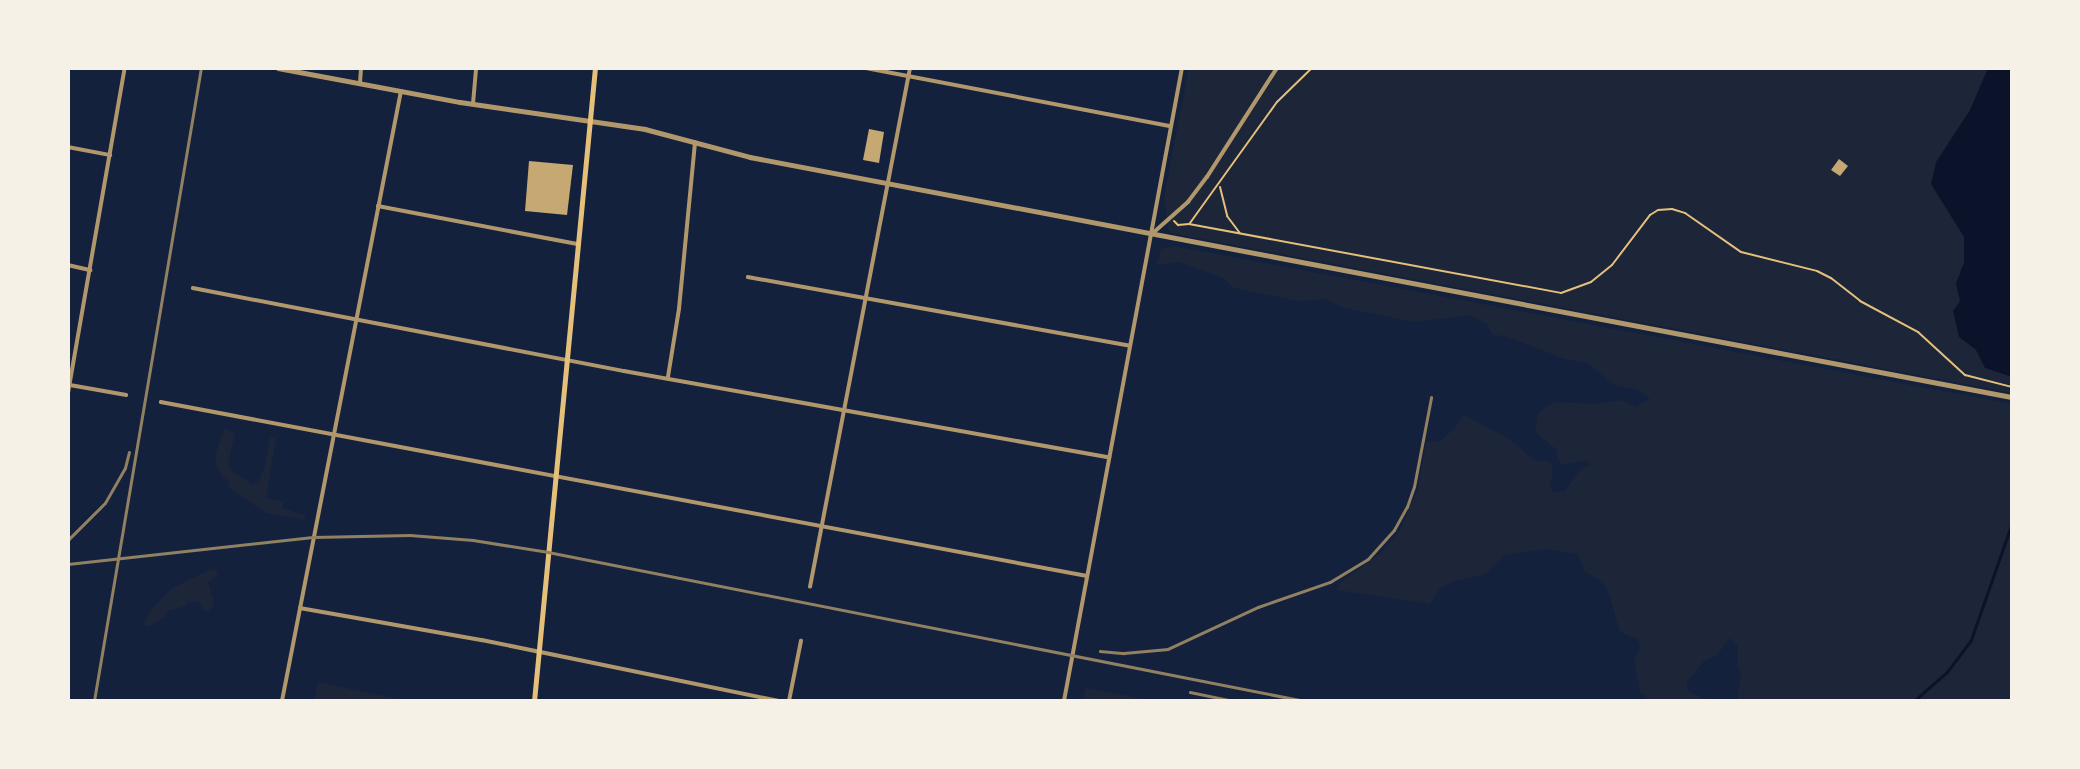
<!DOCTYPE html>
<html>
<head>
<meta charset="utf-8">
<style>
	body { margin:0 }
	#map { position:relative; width:2080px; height:769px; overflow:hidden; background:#14213d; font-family:"IBM Plex Sans",sans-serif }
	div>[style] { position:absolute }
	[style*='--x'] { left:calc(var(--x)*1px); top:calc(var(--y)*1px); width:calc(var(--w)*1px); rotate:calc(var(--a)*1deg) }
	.green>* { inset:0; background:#1d2539 }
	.water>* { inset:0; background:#0b132b }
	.stream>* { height:2.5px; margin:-1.25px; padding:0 1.25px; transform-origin:1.25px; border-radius:1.25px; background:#0b132b }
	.building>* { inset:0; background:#c6a872 }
	.path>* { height:2px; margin:-1px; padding:0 1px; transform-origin:1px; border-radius:1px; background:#e5c07b }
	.minor>* { height:3.5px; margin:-1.75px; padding:0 1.75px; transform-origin:1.75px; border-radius:1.75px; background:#b1986c }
	.tertiary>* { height:4.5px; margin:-2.25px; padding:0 2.25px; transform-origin:2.25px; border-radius:2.25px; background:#b1986c }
	.primary>* { height:5px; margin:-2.5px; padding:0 2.5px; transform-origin:2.5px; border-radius:2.5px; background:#e5c07b }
	.rail>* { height:2.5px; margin:-1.25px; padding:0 1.25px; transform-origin:1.25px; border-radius:1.25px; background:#918062 }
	span { translate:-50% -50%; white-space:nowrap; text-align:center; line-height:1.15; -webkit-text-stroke:7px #f6f1e7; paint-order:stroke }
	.frame { position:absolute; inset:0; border:70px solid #f6f1e7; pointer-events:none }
</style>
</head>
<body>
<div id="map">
	<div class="green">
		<i style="clip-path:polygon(1189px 68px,2012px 68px,2012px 393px,1171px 233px,1168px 229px,1164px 196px)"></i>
		<i style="clip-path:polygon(1174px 246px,2012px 404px,2012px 701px,1737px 701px,1741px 674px,1737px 665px,1738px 646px,1730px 638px,1717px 655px,1704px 661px,1686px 683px,1689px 692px,1711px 701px,1650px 701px,1640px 692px,1634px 659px,1640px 648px,1638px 639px,1620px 632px,1608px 590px,1598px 579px,1584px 571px,1578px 554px,1545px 549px,1505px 555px,1485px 574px,1451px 582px,1439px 590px,1430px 604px,1337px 590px,1340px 583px,1381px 553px,1400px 530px,1418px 489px,1426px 442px,1440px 441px,1454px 429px,1464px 415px,1506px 437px,1535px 460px,1551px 462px,1553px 473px,1549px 486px,1554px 493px,1565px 491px,1581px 469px,1591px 465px,1586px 460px,1563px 465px,1558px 460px,1557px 450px,1535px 432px,1538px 413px,1554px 402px,1597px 404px,1622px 400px,1635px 407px,1650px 399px,1638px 390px,1614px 385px,1588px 363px,1565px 359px,1505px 336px,1493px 335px,1488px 325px,1470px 315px,1415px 322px,1345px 308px,1326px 299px,1298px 301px,1234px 288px,1223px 278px,1179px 262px,1156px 265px,1161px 249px)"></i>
		<i style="clip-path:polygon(225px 428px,235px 433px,228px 464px,232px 471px,253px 485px,259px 481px,265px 466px,270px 438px,276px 437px,266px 498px,283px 502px,283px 508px,305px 516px,305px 520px,266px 513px,229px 488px,230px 483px,221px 475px,216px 464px,216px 452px)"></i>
		<i style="clip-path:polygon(210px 570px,215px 570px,218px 575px,208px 582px,214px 604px,209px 611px,203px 610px,199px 602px,188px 602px,186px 606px,167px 611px,165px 617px,152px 625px,146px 627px,144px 624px,149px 612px,172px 588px)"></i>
		<i style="clip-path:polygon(318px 682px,364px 692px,411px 701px,314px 701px)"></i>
		<i style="clip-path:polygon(1086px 688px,1155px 701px,1083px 701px)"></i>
	</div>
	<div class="water">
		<i style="clip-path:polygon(1988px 68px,2012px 68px,2012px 377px,1985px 368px,1976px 350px,1959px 337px,1953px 311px,1960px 301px,1956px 284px,1964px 262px,1964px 237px,1931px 184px,1936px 162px,1970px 110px)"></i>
	</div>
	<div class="stream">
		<i style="--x:1914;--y:701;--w:44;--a:-41.3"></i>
		<i style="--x:1947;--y:672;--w:40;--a:-53"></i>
		<i style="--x:1971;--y:640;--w:124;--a:-70.7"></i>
	</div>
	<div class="building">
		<i style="clip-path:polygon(869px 129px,884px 132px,879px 163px,863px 160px)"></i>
		<i style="clip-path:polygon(1839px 159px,1848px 166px,1840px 176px,1831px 170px)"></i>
		<i style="clip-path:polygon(529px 161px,573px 165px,567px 215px,525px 211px)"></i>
	</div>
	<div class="path">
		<i style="--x:1220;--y:187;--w:30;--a:76"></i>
		<i style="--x:1227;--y:216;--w:21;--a:53"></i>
		<i style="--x:1174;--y:221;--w:6;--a:45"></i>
		<i style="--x:1178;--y:225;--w:11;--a:-5"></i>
		<i style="--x:1189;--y:224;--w:378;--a:10.5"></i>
		<i style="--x:1561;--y:293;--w:32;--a:-20"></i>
		<i style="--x:1591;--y:282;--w:27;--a:-39"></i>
		<i style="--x:1612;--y:265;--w:63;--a:-52.8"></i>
		<i style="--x:1650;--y:215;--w:9;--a:-32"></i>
		<i style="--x:1658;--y:210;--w:14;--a:-4"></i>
		<i style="--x:1672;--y:209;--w:14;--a:17"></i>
		<i style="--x:1685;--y:213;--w:68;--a:34.9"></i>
		<i style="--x:1741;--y:252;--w:78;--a:14"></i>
		<i style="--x:1817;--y:271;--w:16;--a:27"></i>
		<i style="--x:1831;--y:278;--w:37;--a:38"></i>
		<i style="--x:1860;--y:301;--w:66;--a:28.1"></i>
		<i style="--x:1918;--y:332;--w:64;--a:42.5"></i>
		<i style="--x:1965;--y:375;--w:49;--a:14.3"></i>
		<i style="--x:1190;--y:223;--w:149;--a:-54.3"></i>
		<i style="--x:1277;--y:102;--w:49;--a:-44.2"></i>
	</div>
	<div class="minor">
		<i style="--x:866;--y:68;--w:310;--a:10.8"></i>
		<i style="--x:360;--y:83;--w:15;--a:-86"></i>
		<i style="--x:473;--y:104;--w:36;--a:-85"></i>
		<i style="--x:68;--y:147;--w:43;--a:10.8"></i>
		<i style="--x:378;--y:206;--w:204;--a:10.8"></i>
		<i style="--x:1153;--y:233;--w:47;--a:-41.5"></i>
		<i style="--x:1188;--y:202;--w:31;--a:-53"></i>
		<i style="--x:1207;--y:177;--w:130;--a:-57.3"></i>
		<i style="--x:68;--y:265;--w:23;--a:13"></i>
		<i style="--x:748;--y:277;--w:388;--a:10.2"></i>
		<i style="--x:193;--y:288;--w:439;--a:10.9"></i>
		<i style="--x:624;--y:371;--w:493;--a:10.1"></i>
		<i style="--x:668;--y:377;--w:69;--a:-80.8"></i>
		<i style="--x:679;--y:309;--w:167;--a:-84.5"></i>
		<i style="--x:70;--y:385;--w:57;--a:10.1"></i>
		<i style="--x:68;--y:393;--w:330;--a:-80.1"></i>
		<i style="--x:161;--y:402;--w:942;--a:10.64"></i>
		<i style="--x:810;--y:587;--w:529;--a:-79.09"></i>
		<i style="--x:300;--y:608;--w:185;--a:10"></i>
		<i style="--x:482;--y:640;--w:304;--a:11.6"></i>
		<i style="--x:282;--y:701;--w:621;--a:-78.96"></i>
		<i style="--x:789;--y:701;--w:61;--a:-78.7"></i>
		<i style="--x:1064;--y:701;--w:644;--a:-79.44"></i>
	</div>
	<div class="tertiary">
		<i style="--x:278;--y:68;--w:185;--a:10.6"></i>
		<i style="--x:460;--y:102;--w:187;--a:8.3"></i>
		<i style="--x:645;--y:129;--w:109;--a:14.9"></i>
		<i style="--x:750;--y:157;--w:1285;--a:10.77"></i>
	</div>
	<div class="primary">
		<i style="--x:534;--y:701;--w:636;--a:-84.5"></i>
	</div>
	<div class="rail">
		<i style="--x:68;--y:540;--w:52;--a:-45"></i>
		<i style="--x:105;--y:503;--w:40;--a:-60.3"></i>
		<i style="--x:125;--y:468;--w:16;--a:-76"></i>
		<i style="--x:68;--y:564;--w:246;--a:-6.3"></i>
		<i style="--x:313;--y:537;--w:97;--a:-1.2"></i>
		<i style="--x:410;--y:535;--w:63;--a:4.5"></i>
		<i style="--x:473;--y:540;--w:76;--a:9.1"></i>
		<i style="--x:548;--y:552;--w:772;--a:11.14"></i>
		<i style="--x:1100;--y:651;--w:24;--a:5"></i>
		<i style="--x:1124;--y:653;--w:44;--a:-5.2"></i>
		<i style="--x:1168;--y:649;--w:99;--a:-25"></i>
		<i style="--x:1258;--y:607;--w:76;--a:-19.1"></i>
		<i style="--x:1330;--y:582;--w:44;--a:-31.2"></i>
		<i style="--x:1368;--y:559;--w:39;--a:-48"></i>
		<i style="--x:1394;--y:530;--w:26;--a:-61"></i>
		<i style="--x:1407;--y:507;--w:21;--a:-71"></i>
		<i style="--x:1414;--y:487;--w:91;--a:-79.2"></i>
		<i style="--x:1190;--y:692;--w:45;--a:11.6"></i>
		<i style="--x:94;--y:701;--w:642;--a:-80.41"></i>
	</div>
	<div class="frame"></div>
</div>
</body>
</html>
